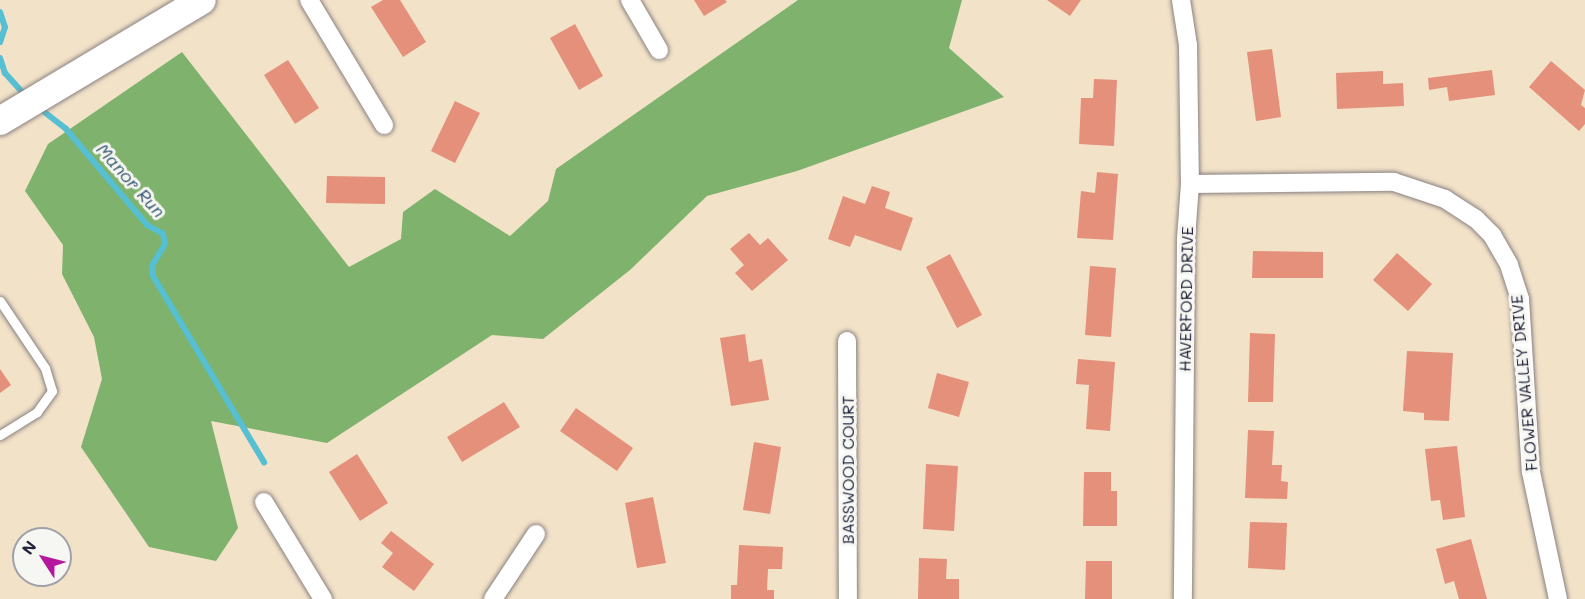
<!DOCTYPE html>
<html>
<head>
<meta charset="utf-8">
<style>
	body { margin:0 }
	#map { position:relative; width:1585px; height:599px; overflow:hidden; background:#f2e2c8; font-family:Mali,sans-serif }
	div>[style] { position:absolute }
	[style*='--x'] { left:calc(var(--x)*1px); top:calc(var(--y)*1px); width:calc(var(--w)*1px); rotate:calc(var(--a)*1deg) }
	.forest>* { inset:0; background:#7eb26d }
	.stream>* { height:6px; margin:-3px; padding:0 3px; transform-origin:3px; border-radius:3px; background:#56bfd2 }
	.building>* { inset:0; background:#e4907a }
	.roads { filter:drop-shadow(0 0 2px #8a8282) drop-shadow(0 0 2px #8a8282) }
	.lane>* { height:9px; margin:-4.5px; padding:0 4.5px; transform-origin:4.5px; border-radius:4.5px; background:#fff }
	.street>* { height:18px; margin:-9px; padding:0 9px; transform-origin:9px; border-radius:9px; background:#fff }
	.primary>* { height:28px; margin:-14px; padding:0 14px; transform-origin:14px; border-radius:14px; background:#fff }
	span { translate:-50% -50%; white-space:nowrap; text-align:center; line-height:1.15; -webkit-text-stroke:6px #f6f6f2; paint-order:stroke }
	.street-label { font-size:16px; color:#22223b }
	.water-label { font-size:18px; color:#345970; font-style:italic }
	.north { position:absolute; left:12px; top:527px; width:60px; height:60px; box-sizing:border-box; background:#f6f6f2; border:2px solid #a1a1a9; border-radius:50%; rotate:306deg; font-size:16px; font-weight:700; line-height:24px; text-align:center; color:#22223b }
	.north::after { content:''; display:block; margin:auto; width:21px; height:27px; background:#b5179e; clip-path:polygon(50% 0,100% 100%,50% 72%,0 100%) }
</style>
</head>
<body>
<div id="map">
	<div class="forest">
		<i style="clip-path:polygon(798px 0,962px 0,949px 48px,1004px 97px,797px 171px,707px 196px,630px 270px,543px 339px,492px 335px,327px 443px,211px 421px,238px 528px,216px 561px,149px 547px,81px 447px,102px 379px,94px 337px,62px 274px,63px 245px,25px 191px,48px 144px,182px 52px,349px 267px,401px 239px,403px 212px,435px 189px,510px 236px,548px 201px,556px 169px)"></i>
	</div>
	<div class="stream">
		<i style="--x:0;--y:12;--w:16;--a:72"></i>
		<i style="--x:5;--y:27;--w:16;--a:108"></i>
		<i style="--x:0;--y:58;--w:16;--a:72"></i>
		<i style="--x:5;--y:73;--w:31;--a:48"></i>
		<i style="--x:38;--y:107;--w:36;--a:38"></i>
		<i style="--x:66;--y:129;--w:126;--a:49.8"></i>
		<i style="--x:147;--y:225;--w:18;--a:29"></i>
		<i style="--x:163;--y:234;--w:10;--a:79"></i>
		<i style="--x:165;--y:244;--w:26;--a:121"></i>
		<i style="--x:152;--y:266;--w:10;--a:84"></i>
		<i style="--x:153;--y:276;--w:217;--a:59.2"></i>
	</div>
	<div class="building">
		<i style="clip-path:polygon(383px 0,400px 0,426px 42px,403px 57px,371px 7px)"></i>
		<i style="clip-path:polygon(694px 0,725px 0,727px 2px,704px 16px)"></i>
		<i style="clip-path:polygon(1047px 0,1081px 0,1070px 16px)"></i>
		<i style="clip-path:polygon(575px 24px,603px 76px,579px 90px,550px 38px)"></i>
		<i style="clip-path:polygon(1272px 49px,1281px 117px,1256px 121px,1247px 52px)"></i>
		<i style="clip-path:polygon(288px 60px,319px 108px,295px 124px,264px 75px)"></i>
		<i style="clip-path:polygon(1551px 61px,1585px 90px,1581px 105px,1585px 108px,1585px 124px,1579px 131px,1529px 87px)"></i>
		<i style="clip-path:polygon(1492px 70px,1495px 95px,1449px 101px,1447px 87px,1429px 90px,1428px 78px)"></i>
		<i style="clip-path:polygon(1383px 71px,1383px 84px,1403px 83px,1404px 106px,1337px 109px,1336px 73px)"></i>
		<i style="clip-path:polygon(1094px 79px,1117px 80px,1114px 146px,1079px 144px,1081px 98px,1093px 98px)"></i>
		<i style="clip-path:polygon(455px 101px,480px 113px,455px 163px,431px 151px)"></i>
		<i style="clip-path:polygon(1097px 172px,1118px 174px,1113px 240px,1077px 238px,1081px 191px,1095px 193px)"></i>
		<i style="clip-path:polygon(327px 176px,385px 177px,385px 204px,326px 203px)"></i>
		<i style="clip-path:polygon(872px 186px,890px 192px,885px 208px,913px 218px,901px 251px,855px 235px,850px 247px,828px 239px,843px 196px,865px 204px)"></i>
		<i style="clip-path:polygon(749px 233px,760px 245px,768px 238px,788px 260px,752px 291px,735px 273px,744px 265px,730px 249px)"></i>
		<i style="clip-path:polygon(1253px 251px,1323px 252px,1323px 278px,1252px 278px)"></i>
		<i style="clip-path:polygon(1397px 253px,1432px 284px,1408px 311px,1373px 280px)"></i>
		<i style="clip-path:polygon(950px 254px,982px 315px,957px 328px,926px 267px)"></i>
		<i style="clip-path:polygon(1090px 266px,1116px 268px,1111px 337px,1085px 335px)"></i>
		<i style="clip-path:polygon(1250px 333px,1275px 334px,1273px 402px,1248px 402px)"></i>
		<i style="clip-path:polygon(745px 334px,749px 362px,762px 359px,769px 400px,731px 406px,720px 338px)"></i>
		<i style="clip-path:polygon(1407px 351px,1453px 353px,1449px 421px,1424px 420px,1424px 413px,1403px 411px)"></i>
		<i style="clip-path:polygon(1078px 359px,1115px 362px,1110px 431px,1086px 429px,1089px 385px,1076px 384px)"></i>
		<i style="clip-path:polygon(0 369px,11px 385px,0 393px)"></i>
		<i style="clip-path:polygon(937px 373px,969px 382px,959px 417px,928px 408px)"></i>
		<i style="clip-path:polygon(504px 402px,520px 427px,462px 462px,447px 437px)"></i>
		<i style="clip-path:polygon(576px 408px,633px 448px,617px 471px,560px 431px)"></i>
		<i style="clip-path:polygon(1248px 430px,1274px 431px,1272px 465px,1282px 465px,1281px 481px,1288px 482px,1287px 499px,1245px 498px)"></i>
		<i style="clip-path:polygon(754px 442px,781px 447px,770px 514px,743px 510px)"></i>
		<i style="clip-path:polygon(1457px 446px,1465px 517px,1443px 520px,1440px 500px,1431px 501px,1425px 449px)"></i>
		<i style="clip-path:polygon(357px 454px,388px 503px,360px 521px,329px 472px)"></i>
		<i style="clip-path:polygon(926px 464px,958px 466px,954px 531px,923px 529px)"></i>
		<i style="clip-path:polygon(1084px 472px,1111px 472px,1111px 491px,1117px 491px,1117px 526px,1083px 526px)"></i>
		<i style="clip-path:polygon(653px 497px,666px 563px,637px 568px,625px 503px)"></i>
		<i style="clip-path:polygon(1250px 522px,1287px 523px,1285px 570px,1248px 568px)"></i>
		<i style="clip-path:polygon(391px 531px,434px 564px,414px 591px,382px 567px,393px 553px,381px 543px)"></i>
		<i style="clip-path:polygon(1471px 539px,1487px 599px,1459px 599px,1454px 581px,1445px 584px,1436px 549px)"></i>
		<i style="clip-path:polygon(739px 545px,783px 547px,782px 569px,768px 569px,767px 590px,774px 590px,774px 599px,731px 599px,731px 585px,737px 585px)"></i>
		<i style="clip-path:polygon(919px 558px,947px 559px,946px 579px,959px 579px,959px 599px,918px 599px)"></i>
		<i style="clip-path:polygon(1086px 561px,1112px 561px,1112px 599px,1085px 599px)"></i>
	</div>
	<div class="roads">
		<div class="lane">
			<i style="--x:0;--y:301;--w:81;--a:56.1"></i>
			<i style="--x:45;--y:368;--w:24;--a:73"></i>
			<i style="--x:52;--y:391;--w:26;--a:126"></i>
			<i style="--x:37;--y:412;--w:44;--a:148.1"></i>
		</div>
		<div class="street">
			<i style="--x:309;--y:0;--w:146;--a:59"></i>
			<i style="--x:630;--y:0;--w:58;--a:59.9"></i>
			<i style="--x:1181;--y:0;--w:46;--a:81.2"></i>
			<i style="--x:1188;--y:45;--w:139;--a:89.2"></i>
			<i style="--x:1190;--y:184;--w:55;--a:94.2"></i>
			<i style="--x:1186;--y:239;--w:360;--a:90.5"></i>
			<i style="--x:1190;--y:184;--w:204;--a:-0.6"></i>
			<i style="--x:1394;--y:182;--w:54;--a:18.4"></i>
			<i style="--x:1445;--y:199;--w:37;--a:33"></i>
			<i style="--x:1476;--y:219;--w:23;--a:45"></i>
			<i style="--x:1492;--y:235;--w:34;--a:60"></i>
			<i style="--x:1509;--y:265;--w:36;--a:72"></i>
			<i style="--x:1520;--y:299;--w:173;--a:86.4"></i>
			<i style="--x:1531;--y:472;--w:130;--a:78"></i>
			<i style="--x:847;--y:341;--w:258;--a:89.8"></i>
			<i style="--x:264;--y:502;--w:114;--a:58.7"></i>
			<i style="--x:493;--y:599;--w:78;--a:-56.5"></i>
		</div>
		<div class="primary">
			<i style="--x:0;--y:121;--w:235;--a:-30.9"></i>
		</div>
	</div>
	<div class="street-label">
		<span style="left:1186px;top:299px;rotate:-89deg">HAVERFORD DRIVE</span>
		<span style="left:1524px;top:383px;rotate:-95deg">FLOWER VALLEY DRIVE</span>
		<span style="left:848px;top:470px;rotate:-90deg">BASSWOOD COURT</span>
	</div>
	<div class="water-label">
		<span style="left:131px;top:180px;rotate:48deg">Manor Run</span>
	</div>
	<div class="north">N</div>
</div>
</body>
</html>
